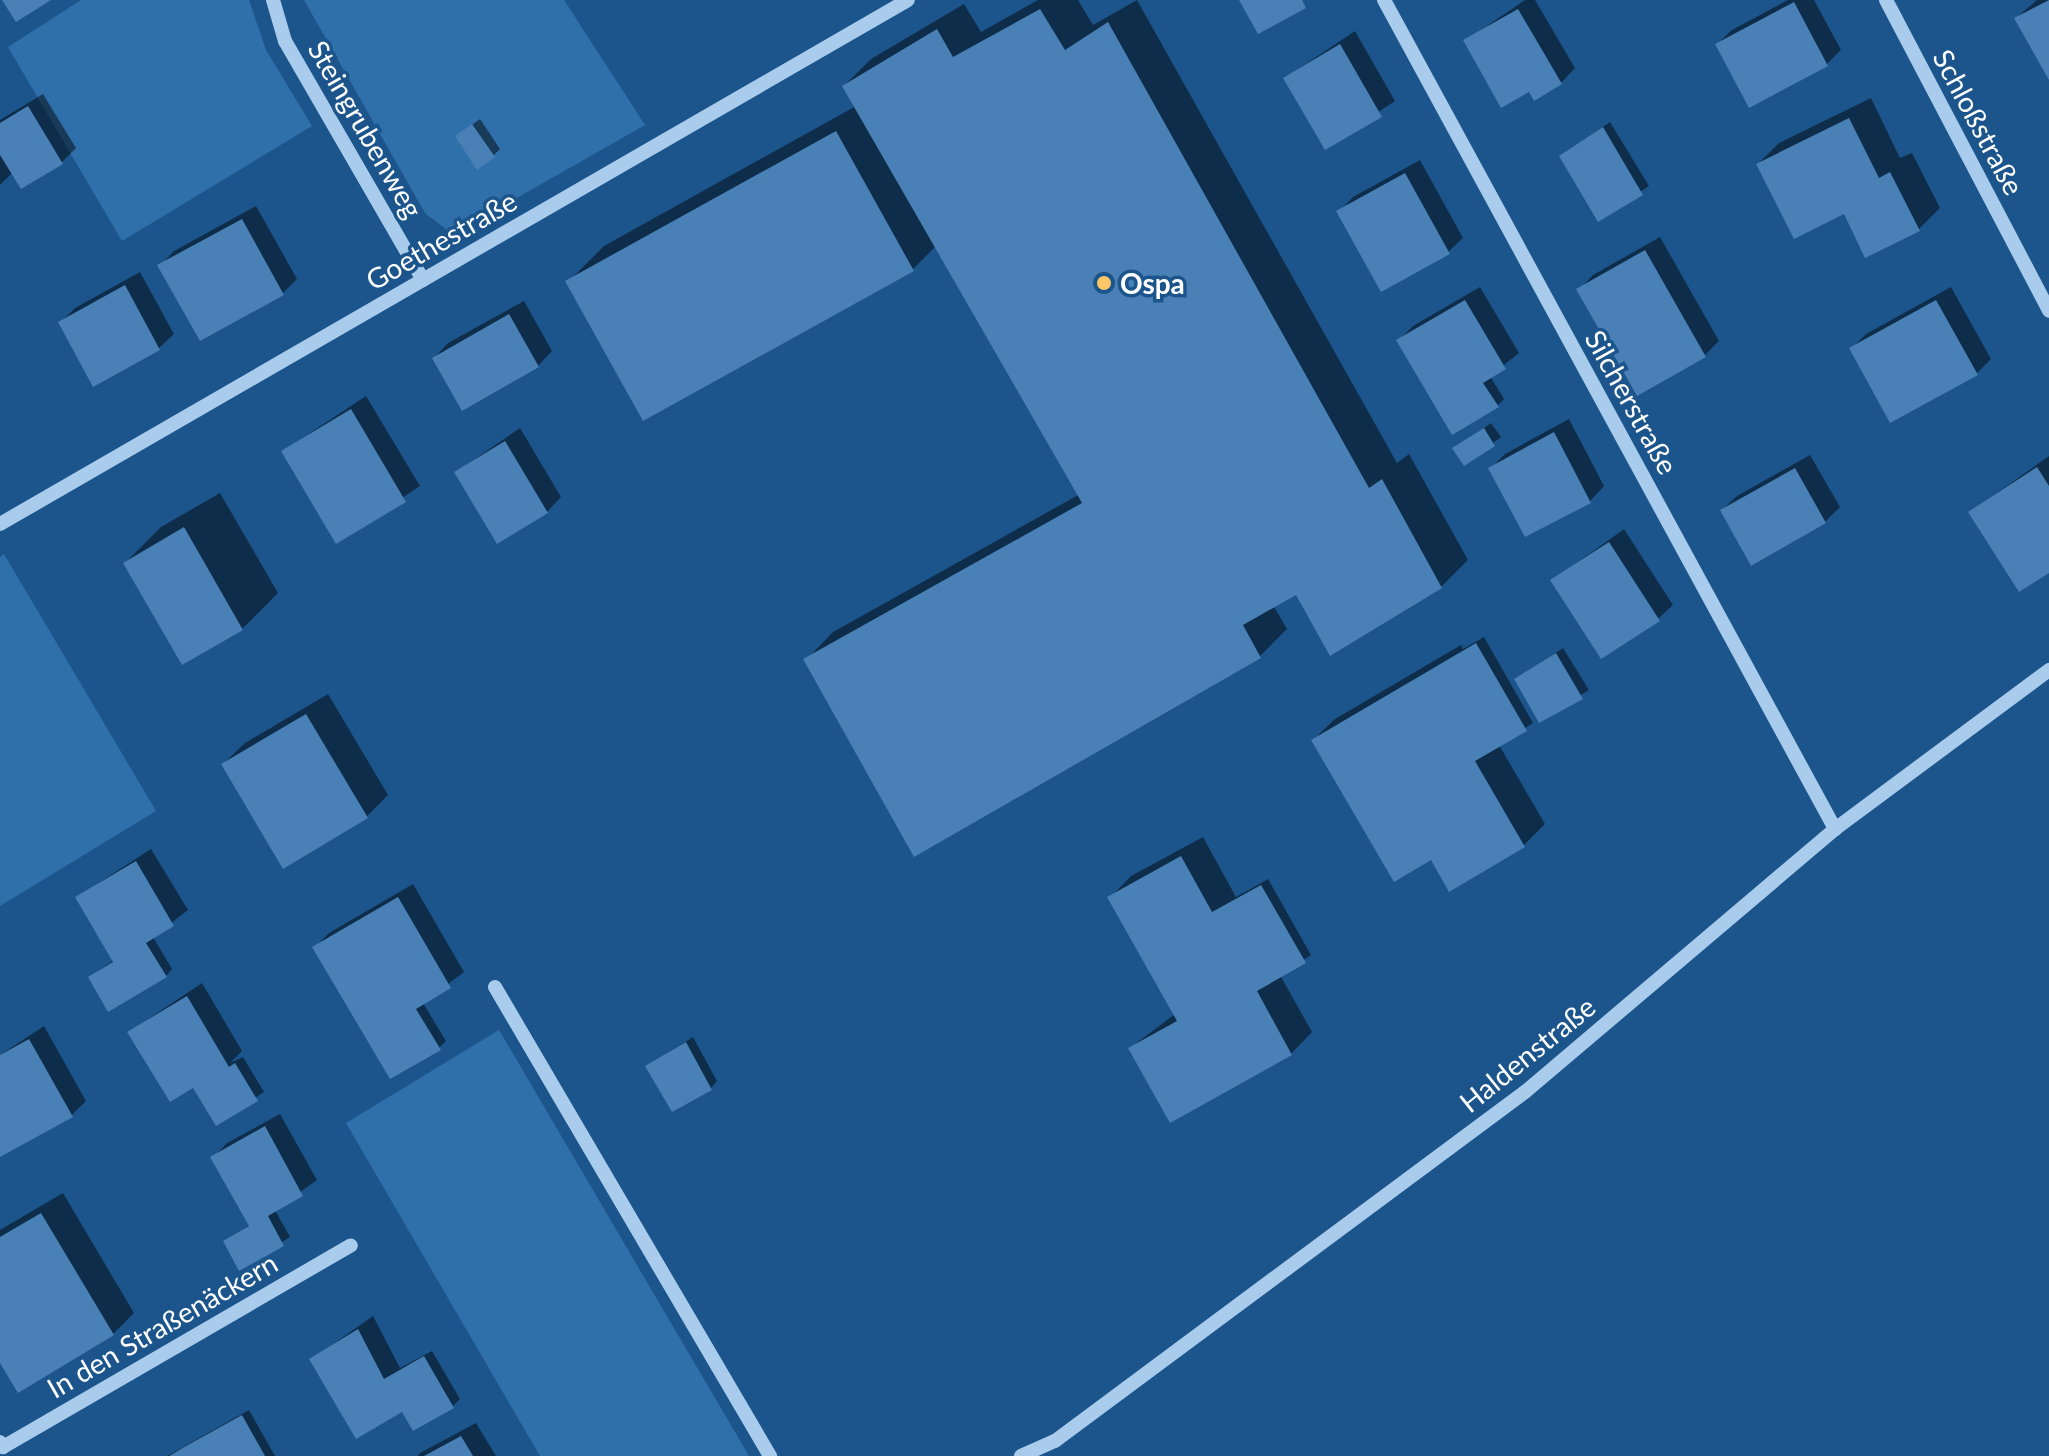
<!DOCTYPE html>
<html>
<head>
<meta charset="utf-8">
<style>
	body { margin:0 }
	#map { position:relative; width:2049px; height:1456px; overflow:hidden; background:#1c558c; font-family:Lato,sans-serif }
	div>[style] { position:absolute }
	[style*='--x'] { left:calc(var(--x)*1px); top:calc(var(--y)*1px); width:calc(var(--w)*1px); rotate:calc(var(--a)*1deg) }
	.green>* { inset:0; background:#3070aa }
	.shadow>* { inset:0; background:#0007 }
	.building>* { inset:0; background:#4981b6 }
	.minor>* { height:14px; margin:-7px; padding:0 7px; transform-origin:7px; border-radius:7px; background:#a9cced }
	.dots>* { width:22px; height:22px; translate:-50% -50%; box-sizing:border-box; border:4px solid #1c558c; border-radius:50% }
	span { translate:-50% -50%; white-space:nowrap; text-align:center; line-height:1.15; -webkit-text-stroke:7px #1c558c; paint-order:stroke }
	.street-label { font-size:28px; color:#fff }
	.poi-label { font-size:28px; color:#fff; font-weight:700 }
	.left { translate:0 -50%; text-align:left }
</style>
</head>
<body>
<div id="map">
	<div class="green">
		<i style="clip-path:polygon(81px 0,249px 0,266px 50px,312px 126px,122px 241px,8px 47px)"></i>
		<i style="clip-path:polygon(304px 0,564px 0,645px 125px,459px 231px,447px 230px,425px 213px)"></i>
		<i style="clip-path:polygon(4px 554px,156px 811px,0 906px,0 557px)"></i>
		<i style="clip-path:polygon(499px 1030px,749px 1456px,540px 1456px,346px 1123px)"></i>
	</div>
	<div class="shadow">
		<i style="clip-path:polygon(1038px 0,1078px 0,1093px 25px,1137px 0,1397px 463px,1409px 454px,1468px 560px,1441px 587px,1297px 592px,1273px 605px,1287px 629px,1260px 656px,806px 660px,833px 632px,1080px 494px,936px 246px,913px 269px,568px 282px,604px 246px,856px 106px,844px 86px,871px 59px,964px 4px,981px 32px)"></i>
		<i style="clip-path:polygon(1525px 0,1535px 0,1575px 68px,1561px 83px,1530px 89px,1465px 41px)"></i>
		<i style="clip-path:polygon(1788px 0,1814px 0,1841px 50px,1827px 64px,1717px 44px,1732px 30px)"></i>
		<i style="clip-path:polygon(2037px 0,2049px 0,2049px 76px,2016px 18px)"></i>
		<i style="clip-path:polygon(1355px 31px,1395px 101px,1326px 147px,1285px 78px)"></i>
		<i style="clip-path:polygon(43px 94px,76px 148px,61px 163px,13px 172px,0 185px,0 120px)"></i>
		<i style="clip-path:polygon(1871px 98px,1900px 158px,1912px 153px,1940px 208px,1918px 230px,1845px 212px,1758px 164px,1779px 143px)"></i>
		<i style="clip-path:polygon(480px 119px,500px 149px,493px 156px,457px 136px)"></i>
		<i style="clip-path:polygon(1610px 122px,1649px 186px,1599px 219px,1561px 156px)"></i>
		<i style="clip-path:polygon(1420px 160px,1463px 238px,1448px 252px,1339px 212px,1353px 197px)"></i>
		<i style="clip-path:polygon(256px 206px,297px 279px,283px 293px,160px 266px,174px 251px)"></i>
		<i style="clip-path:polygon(1660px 237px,1719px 341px,1705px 355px,1579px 290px,1593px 275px)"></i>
		<i style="clip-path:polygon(140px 272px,174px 334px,159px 348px,94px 384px,60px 323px,75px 308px)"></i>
		<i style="clip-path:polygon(1480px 287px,1519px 353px,1490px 376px,1504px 399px,1497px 406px,1399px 340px,1413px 326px)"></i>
		<i style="clip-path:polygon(1951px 287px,1991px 359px,1977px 373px,1852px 348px,1866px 334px)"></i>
		<i style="clip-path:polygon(524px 301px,552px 351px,538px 366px,434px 358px,448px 343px)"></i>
		<i style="clip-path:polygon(366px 396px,420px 486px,336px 542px,283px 451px)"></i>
		<i style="clip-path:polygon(1569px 419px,1604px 486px,1590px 501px,1526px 535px,1491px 468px,1505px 454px)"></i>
		<i style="clip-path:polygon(1491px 423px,1501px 437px,1465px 464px,1455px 449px)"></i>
		<i style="clip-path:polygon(520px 428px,561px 497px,547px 512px,456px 472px)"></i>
		<i style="clip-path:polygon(1810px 455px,1840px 507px,1825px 522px,1752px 563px,1722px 510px,1737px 496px)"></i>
		<i style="clip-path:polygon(2049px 456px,2049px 571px,1970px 512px)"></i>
		<i style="clip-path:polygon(220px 493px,278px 593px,242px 629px,125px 563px,161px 527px)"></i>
		<i style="clip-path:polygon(1624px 529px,1673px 605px,1658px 619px,1553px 580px)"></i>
		<i style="clip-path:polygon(1484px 637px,1533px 723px,1499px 745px,1545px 824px,1524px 845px,1313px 740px,1335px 719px,1461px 645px,1463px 649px)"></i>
		<i style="clip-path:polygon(1563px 648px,1589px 690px,1540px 720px,1516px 679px)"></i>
		<i style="clip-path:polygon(328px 694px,388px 795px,366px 817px,223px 764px,245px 743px)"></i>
		<i style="clip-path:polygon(1203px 837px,1236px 897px,1268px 879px,1311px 955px,1280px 975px,1312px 1032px,1291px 1054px,1130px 1048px,1175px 1014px,1110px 898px,1131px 876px)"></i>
		<i style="clip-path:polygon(151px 849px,188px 910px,153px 937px,172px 969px,166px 976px,90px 977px,114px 960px,77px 897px)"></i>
		<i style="clip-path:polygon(413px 884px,464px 972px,423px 1003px,446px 1041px,439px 1048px,315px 947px,329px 933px)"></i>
		<i style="clip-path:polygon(202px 983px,242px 1051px,230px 1063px,243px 1057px,264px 1092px,217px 1123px,194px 1085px,129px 1032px)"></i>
		<i style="clip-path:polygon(44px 1026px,86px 1101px,72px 1115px,0 1155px,0 1055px)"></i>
		<i style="clip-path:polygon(693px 1037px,717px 1081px,711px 1088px,647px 1066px)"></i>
		<i style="clip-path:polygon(280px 1114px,317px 1180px,275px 1210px,290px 1237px,240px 1268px,225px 1242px,251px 1224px,213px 1158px,227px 1143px)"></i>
		<i style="clip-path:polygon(63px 1193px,134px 1313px,113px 1334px,0 1359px,0 1230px)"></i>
		<i style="clip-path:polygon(373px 1316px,400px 1368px,432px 1351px,460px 1399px,453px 1406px,403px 1408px,312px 1359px)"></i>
		<i style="clip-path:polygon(249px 1410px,275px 1456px,167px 1456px)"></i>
		<i style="clip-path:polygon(476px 1423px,496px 1456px,418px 1456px,420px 1453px)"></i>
	</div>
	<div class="building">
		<i style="clip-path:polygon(2px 0,51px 0,16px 22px)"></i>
		<i style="clip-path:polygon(1239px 0,1302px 0,1306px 8px,1258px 34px)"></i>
		<i style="clip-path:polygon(2049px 0,2049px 80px,2014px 18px)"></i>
		<i style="clip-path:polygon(1794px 2px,1828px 66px,1749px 108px,1715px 44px)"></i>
		<i style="clip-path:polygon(1040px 9px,1065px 50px,1108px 22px,1369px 488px,1382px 479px,1442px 588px,1330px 656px,1296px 595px,1243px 625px,1261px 658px,914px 857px,803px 659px,1082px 503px,842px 86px,937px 29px,953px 57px)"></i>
		<i style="clip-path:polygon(1518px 9px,1562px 84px,1534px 101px,1529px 92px,1501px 108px,1463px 40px)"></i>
		<i style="clip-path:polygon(1340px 44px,1382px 117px,1325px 150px,1283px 78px)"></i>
		<i style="clip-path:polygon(28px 106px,63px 164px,21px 189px,0 155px,0 123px)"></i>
		<i style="clip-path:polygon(1849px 118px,1879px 178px,1890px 172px,1920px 231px,1865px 258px,1844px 214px,1794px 239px,1756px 164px)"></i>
		<i style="clip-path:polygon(472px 124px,495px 157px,477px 170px,455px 136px)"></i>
		<i style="clip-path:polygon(1603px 127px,1643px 195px,1598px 222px,1559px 156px)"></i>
		<i style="clip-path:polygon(836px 131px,914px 271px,643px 421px,565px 281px)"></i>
		<i style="clip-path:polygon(1405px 173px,1450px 254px,1381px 292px,1336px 211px)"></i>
		<i style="clip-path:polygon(242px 219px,284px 295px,200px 341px,157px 265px)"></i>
		<i style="clip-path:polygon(1645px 250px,1706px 357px,1637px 396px,1576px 289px)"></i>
		<i style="clip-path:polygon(125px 285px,160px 350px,93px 387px,58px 322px)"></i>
		<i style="clip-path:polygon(1465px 300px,1506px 369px,1483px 383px,1499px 407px,1452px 435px,1396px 340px)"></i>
		<i style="clip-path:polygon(1936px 300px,1978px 375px,1890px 423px,1849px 348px)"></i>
		<i style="clip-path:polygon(509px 314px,539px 367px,462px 411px,432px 358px)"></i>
		<i style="clip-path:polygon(351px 409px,406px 502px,336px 544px,281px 451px)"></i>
		<i style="clip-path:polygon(1484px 428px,1495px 446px,1464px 466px,1452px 448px)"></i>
		<i style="clip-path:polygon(1554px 432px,1591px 503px,1525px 537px,1488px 468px)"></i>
		<i style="clip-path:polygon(505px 441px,548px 513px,497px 544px,454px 472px)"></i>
		<i style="clip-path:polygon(2037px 467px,2049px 486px,2049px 573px,2019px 592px,1968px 512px)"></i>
		<i style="clip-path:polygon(1795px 468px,1826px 523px,1751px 566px,1720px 510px)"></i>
		<i style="clip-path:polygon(184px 527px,243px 630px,182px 665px,123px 563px)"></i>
		<i style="clip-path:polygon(1609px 542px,1660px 621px,1601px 659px,1550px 580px)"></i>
		<i style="clip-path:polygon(1476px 643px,1527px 731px,1475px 761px,1525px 847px,1449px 892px,1431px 860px,1394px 882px,1311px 740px)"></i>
		<i style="clip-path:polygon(1556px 653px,1583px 699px,1539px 723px,1514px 679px)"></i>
		<i style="clip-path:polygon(306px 714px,368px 818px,283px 869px,221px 764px)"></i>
		<i style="clip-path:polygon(1181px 856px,1212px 912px,1261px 885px,1306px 963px,1257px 991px,1292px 1055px,1170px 1123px,1128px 1048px,1177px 1021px,1107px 897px)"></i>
		<i style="clip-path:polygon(136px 861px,174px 926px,146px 943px,167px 977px,108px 1012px,88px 977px,113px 962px,75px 897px)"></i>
		<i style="clip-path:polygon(398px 897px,451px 988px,416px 1009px,441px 1050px,390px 1079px,312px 947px)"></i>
		<i style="clip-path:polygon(187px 996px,229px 1067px,235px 1063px,258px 1101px,216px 1126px,193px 1088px,170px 1102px,127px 1032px)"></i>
		<i style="clip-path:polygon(29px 1039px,73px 1117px,0 1157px,0 1055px)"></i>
		<i style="clip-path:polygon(686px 1042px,712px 1090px,672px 1112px,645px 1066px)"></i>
		<i style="clip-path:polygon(265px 1126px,303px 1196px,268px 1216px,284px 1246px,239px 1271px,223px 1241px,249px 1226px,210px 1157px)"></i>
		<i style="clip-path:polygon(41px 1213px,114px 1335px,18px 1393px,0 1363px,0 1237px)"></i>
		<i style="clip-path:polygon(358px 1329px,384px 1379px,424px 1356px,454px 1408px,413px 1431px,402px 1412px,356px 1439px,309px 1359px)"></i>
		<i style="clip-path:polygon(242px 1415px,265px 1456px,169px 1456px,186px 1446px)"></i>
		<i style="clip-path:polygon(461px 1436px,473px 1456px,424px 1456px)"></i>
	</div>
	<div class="minor">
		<i style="--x:273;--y:0;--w:43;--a:73.7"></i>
		<i style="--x:285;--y:41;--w:276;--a:60"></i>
		<i style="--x:1384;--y:0;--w:944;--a:61.45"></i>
		<i style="--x:1886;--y:0;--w:351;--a:62.3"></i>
		<i style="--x:0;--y:524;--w:1048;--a:-29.99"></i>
		<i style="--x:495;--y:987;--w:544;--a:59.61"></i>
		<i style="--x:0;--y:1442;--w:6;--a:59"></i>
		<i style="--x:3;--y:1447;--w:402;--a:-30.1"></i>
		<i style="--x:1021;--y:1456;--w:37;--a:-24"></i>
		<i style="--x:1055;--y:1441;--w:585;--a:-36.6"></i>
		<i style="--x:1525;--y:1092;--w:407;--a:-40.3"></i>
		<i style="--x:1835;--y:829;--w:267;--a:-36.6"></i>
	</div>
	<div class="dots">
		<i style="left:1104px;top:283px;background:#fdc767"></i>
	</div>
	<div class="street-label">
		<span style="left:1979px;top:122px;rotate:62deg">Schloßstraße</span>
		<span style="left:366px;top:129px;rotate:60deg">Steingrubenweg</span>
		<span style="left:441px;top:240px;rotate:-30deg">Goethestraße</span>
		<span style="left:1632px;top:402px;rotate:61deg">Silcherstraße</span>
		<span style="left:1527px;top:1054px;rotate:-39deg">Haldenstraße</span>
		<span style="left:162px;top:1325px;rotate:-30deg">In den Straßenäckern</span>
	</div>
	<div class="poi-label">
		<span class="left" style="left:1120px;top:283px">Ospa</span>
	</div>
</div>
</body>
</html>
